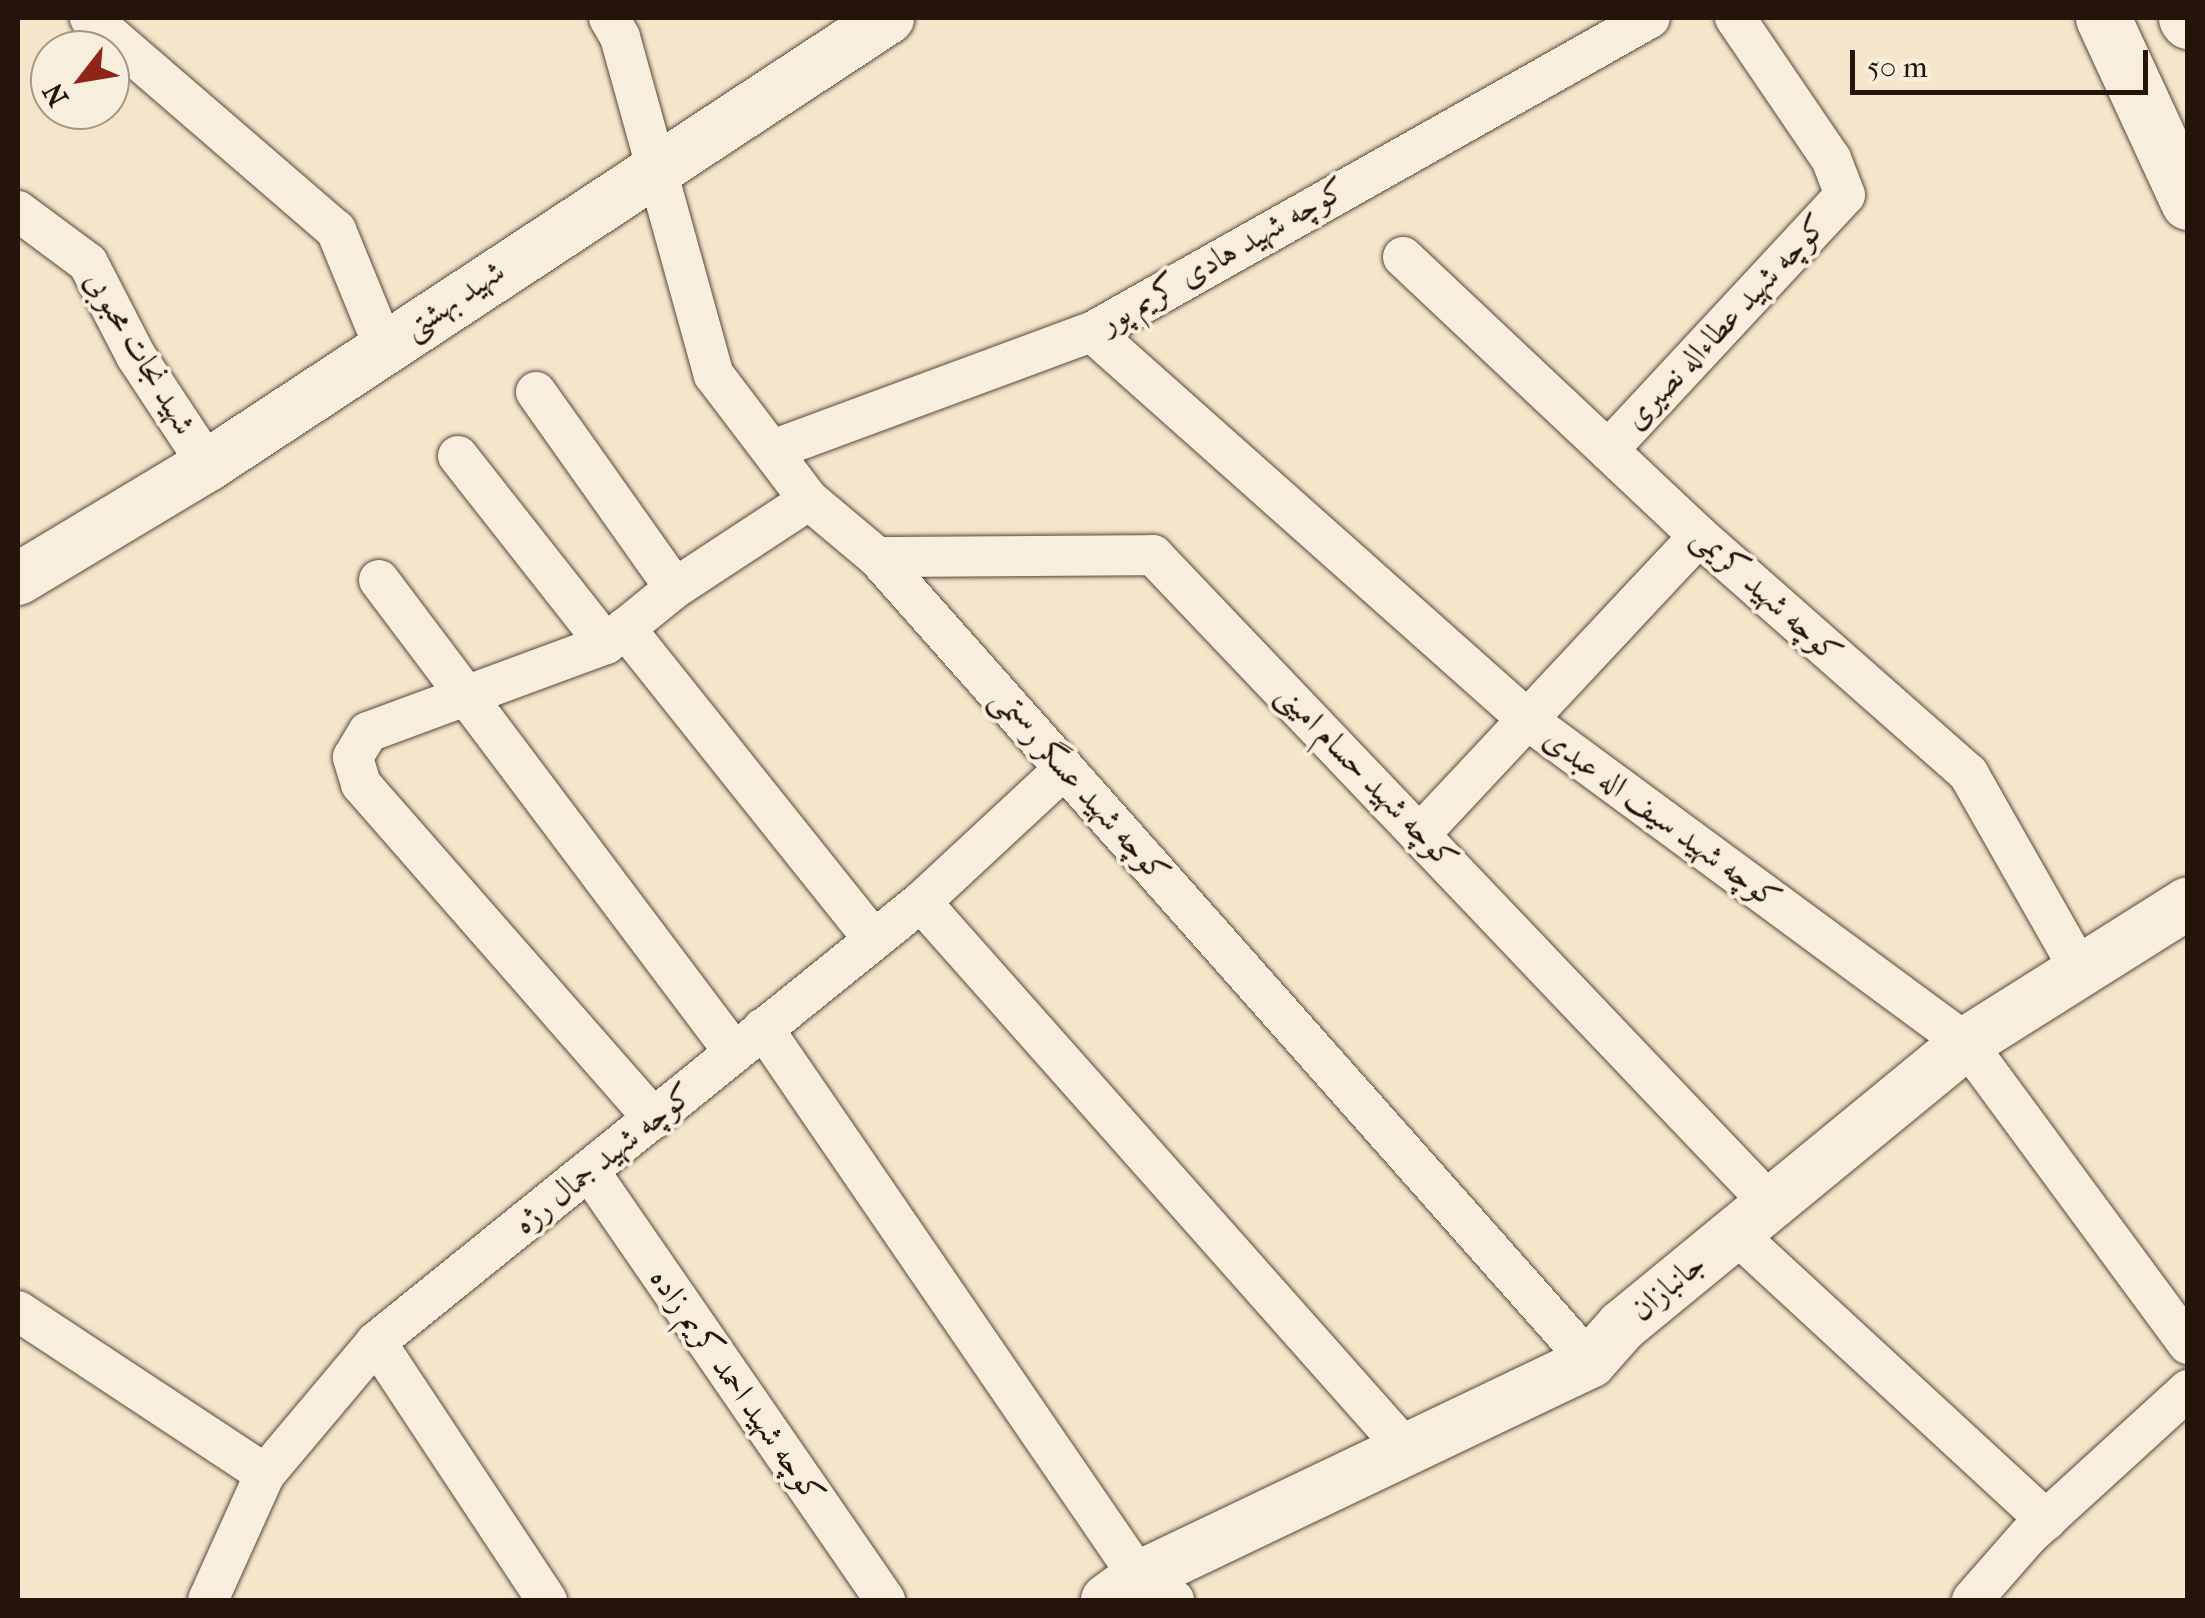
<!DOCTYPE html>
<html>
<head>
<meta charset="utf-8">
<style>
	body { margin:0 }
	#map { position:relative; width:2205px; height:1618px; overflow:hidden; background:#f4e5cb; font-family:"IM FELL French Canon",Amiri,serif }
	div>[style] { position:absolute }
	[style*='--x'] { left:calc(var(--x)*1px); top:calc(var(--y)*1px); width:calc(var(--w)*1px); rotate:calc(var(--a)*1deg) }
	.roads { filter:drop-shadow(0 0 2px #59483a) drop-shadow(0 0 2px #59483a) }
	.minor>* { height:40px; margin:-20px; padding:0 20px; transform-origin:20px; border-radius:20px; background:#f8eedd }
	.tertiary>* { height:52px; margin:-26px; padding:0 26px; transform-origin:26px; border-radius:26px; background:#f8eedd }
	.secondary>* { height:55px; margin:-27.5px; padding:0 27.5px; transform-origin:27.5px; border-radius:27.5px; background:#f8eedd }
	span { translate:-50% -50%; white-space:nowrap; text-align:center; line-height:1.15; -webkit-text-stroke:8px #f8eedd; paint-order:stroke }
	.street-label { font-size:32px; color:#25140a }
	.frame { position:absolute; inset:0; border:20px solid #25140a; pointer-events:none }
	.north { position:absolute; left:30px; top:30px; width:100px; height:100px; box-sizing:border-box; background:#f8eedd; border:2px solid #a49789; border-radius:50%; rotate:239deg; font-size:28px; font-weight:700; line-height:40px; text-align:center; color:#25140a }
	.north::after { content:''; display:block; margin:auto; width:35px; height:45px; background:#8f2418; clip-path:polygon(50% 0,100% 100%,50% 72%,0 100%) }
	.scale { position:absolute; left:1850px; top:50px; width:298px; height:45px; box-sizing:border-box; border:5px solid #25140a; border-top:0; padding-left:12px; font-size:30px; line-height:35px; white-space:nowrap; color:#25140a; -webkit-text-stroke:8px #f8eedd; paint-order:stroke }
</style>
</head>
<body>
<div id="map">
	<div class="roads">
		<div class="minor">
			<i style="--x:90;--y:18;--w:325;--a:40.8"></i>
			<i style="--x:336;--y:230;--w:126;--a:67.7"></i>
			<i style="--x:609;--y:18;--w:22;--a:60"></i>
			<i style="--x:620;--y:37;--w:351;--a:74.5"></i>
			<i style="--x:714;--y:375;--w:157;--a:52.8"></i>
			<i style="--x:809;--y:500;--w:89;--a:40"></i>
			<i style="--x:877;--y:557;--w:1075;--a:48.47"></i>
			<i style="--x:18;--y:211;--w:87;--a:36.6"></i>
			<i style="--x:88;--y:263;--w:105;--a:62.7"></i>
			<i style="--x:136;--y:356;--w:131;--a:56.6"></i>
			<i style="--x:1403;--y:257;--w:407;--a:43.3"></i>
			<i style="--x:1699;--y:536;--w:359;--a:41.4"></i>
			<i style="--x:1968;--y:773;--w:227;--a:60.4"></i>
			<i style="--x:1092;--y:332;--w:585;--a:41.67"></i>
			<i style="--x:1529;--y:721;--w:543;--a:36.38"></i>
			<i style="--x:1966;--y:1043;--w:374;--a:53.6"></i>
			<i style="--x:536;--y:392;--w:240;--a:54.7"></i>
			<i style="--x:775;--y:449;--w:338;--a:-20.3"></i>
			<i style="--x:1092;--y:332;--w:640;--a:-29.37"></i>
			<i style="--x:1608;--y:450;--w:348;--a:-47.1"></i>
			<i style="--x:1845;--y:195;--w:39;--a:-111"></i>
			<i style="--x:1831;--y:159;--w:171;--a:-124.2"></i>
			<i style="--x:458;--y:456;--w:239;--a:51.8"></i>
			<i style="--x:877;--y:557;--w:276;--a:-0.4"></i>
			<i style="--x:1153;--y:555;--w:893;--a:46.41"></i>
			<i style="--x:379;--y:580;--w:591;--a:53.05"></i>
			<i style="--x:625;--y:628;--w:399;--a:51.4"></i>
			<i style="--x:1421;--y:833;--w:407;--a:-46.9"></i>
			<i style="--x:921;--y:902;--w:728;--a:48.45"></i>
			<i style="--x:763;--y:1028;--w:665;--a:55.59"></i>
			<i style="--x:1139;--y:1577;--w:42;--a:33.3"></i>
			<i style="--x:654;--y:1119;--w:445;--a:-131.2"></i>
			<i style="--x:361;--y:784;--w:28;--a:-107"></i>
			<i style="--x:353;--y:757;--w:29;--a:-59"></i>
			<i style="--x:368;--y:732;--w:254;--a:-20.3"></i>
			<i style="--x:606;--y:644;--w:89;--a:-39.1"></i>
			<i style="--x:675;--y:588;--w:160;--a:-33.3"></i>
			<i style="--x:590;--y:1172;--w:520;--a:55.42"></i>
			<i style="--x:1734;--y:1232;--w:425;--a:42.7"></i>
			<i style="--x:18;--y:1311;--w:296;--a:33.4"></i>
			<i style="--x:376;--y:1342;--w:310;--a:56.5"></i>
			<i style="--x:208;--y:1600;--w:138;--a:-65.7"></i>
			<i style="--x:265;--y:1474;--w:172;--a:-49.9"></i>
			<i style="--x:376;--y:1342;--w:700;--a:-38.92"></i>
			<i style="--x:921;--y:902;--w:195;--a:-42.9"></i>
			<i style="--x:1972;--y:1600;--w:85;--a:-48.8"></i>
			<i style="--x:2028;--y:1536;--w:217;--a:-42.4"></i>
		</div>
		<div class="tertiary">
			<i style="--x:18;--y:579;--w:222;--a:-31"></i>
			<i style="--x:208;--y:465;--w:814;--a:-33.32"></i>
			<i style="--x:1107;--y:1600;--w:39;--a:-36"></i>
			<i style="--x:1139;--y:1577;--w:500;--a:-25.5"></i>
			<i style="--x:1590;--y:1362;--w:48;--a:-48.4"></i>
			<i style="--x:1622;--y:1326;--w:445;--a:-39.4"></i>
			<i style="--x:1966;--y:1043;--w:262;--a:-32.2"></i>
		</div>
		<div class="secondary">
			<i style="--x:2103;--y:18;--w:203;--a:65.2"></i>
			<i style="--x:2186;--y:18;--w:4;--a:56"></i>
		</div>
	</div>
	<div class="street-label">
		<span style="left:1223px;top:256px;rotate:-30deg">کوچه شهید هادی کریم پور</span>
		<span style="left:454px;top:300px;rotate:-34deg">شهید بهشتی</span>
		<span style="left:1726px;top:322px;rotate:-47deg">کوچه شهید عطاءاله نصیری</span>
		<span style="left:140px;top:353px;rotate:59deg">شهید نجات محبوبی</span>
		<span style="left:1767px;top:595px;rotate:42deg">کوچه شهید کریمی</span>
		<span style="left:1367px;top:777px;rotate:46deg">کوچه شهید حسام امینی</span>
		<span style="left:1080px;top:786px;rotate:48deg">کوچه شهید عسگر رستمی</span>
		<span style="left:1662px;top:819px;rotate:36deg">کوچه شهید سیف اله عبدی</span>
		<span style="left:604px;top:1159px;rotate:-39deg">کوچه شهید جمال رژه</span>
		<span style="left:1668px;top:1287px;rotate:-40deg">جانبازان</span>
		<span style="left:737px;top:1386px;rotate:55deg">کوچه شهید احمد کریم زاده</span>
	</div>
	<div class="frame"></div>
	<div class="north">N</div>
	<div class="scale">50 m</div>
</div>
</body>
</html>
